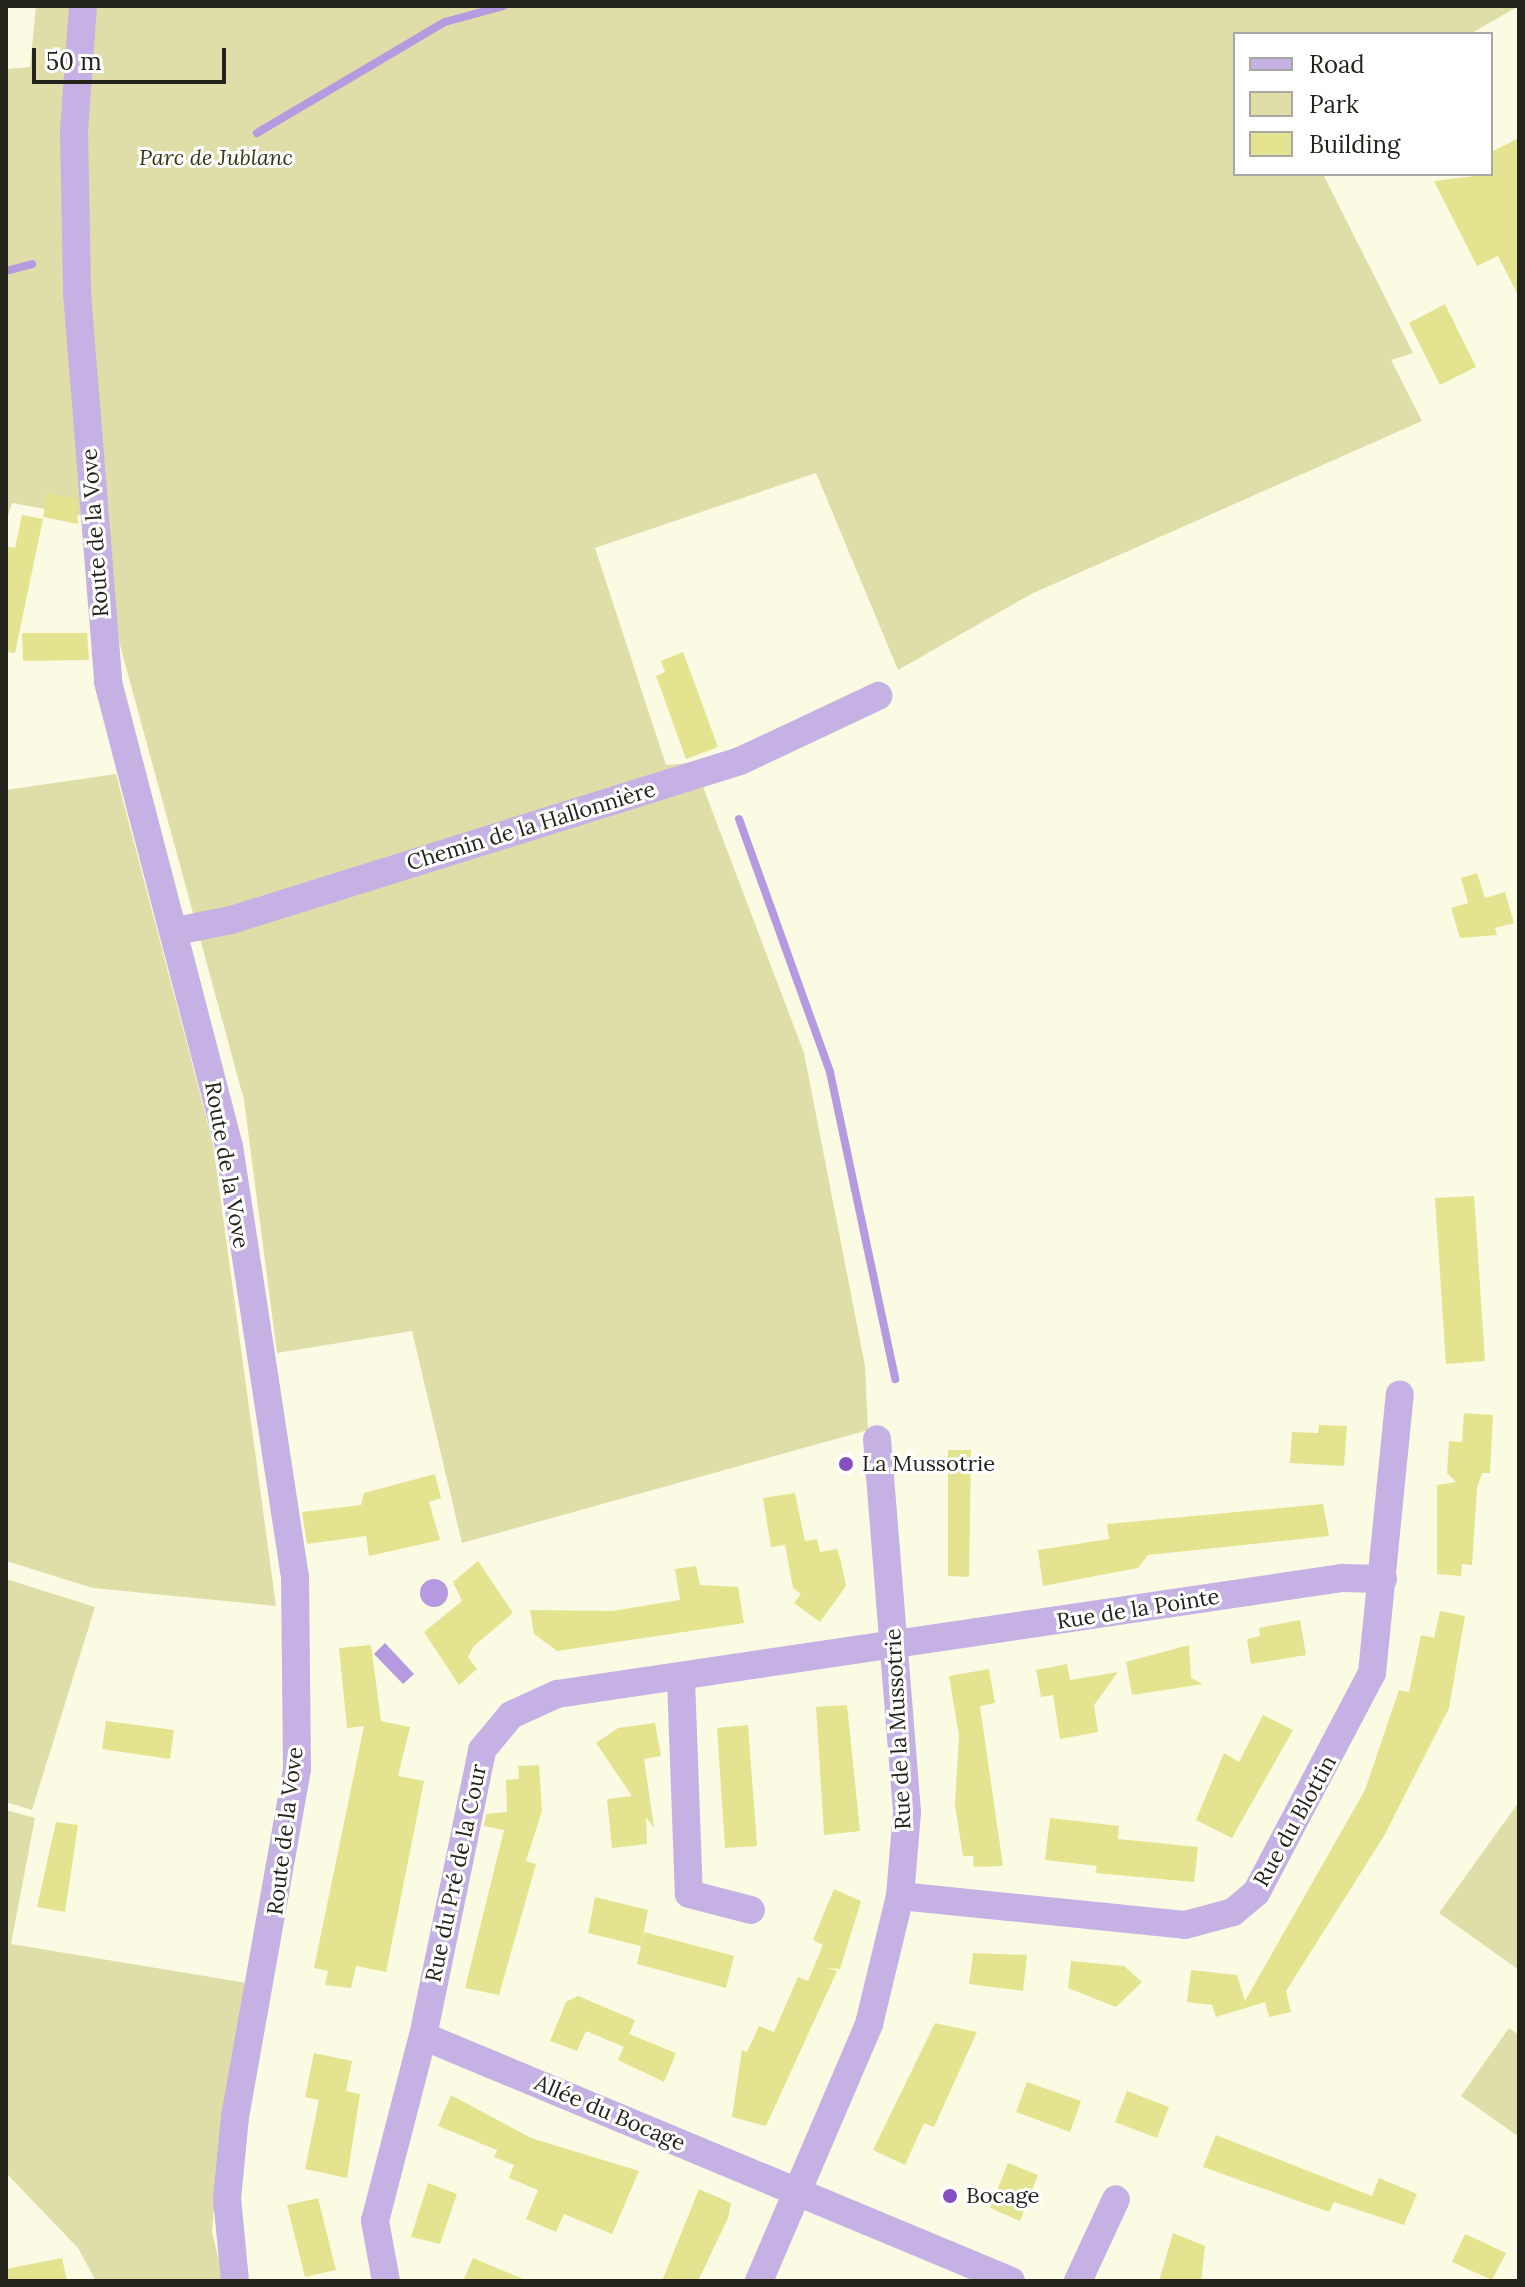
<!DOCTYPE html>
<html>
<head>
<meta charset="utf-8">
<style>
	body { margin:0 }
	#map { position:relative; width:1525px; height:2287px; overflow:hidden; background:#fbfbe4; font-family:Lora,serif }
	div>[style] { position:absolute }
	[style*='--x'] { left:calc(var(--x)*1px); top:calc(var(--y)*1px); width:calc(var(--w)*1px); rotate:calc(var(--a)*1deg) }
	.green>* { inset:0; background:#dfdea8 }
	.water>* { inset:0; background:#b69ae0 }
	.round { border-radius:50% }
	.stream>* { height:8px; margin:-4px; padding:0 4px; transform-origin:4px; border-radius:4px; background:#b69ae0 }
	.building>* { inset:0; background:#e4e390 }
	.minor>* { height:28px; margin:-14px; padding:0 14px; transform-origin:14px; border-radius:14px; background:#c5b1e4 }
	.dots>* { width:22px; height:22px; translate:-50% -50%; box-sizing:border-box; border:4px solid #fff; border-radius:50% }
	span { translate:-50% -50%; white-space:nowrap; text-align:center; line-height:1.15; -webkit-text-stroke:6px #fff; paint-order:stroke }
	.park-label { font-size:22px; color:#393814; font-style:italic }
	.street-label { font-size:22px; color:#23231b }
	.poi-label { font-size:22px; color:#23231b }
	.left { translate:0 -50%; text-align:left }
	.frame { position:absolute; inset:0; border:8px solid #23231b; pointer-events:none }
	.legend { position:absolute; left:1233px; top:32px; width:260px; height:144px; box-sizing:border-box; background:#fff; border:2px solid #a7a7a4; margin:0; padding:10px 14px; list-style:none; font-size:24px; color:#23231b }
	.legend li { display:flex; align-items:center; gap:16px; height:40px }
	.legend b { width:40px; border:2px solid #a7a7a4 }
	.scale { position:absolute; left:32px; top:48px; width:194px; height:36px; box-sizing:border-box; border:4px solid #23231b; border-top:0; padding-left:10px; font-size:24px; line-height:28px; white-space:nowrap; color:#23231b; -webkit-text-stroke:6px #fff; paint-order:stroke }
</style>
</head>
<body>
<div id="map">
	<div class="green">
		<i style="clip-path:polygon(36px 6px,1519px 6px,1470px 34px,1235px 34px,1235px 174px,1323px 174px,1413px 353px,1391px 360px,1422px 421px,1031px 594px,898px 670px,816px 473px,595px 548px,666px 765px,694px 763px,804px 1053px,865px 1366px,868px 1430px,462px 1543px,412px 1331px,277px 1353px,244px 1100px,120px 645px,84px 385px,83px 516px,12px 503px,6px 522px,6px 69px,30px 67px)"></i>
		<i style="clip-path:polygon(116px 774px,213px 1143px,276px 1606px,93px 1588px,6px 1561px,6px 790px)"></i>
		<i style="clip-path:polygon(6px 1579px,95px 1607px,32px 1810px,6px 1802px)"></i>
		<i style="clip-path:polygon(1519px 1802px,1519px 1970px,1439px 1913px)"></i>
		<i style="clip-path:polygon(6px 1810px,35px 1818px,11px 1944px,253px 1984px,220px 2141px,212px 2232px,224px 2281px,96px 2281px,78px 2248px,6px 2173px)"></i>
		<i style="clip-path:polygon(1509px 2028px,1519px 2035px,1519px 2137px,1461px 2096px)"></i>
	</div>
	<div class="water">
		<i class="round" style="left:420px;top:1579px;width:28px;height:28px"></i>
		<i style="clip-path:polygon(385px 1643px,414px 1674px,403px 1684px,374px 1654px)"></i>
	</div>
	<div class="stream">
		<i style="--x:257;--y:133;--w:218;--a:-30.6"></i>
		<i style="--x:445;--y:22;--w:60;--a:-15.4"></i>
		<i style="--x:6;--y:271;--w:27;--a:-15"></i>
		<i style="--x:739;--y:819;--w:269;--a:70.2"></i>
		<i style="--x:830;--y:1072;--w:314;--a:78"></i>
	</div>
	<div class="building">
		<i style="clip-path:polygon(1519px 138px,1519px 297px,1498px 256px,1477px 266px,1434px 181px,1491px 174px,1491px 152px)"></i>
		<i style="clip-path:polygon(1445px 304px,1476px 367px,1440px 385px,1409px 323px)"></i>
		<i style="clip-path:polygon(47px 493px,76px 499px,78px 524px,43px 517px)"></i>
		<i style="clip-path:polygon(22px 515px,43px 519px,15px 653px,6px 652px,6px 546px,15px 548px)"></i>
		<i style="clip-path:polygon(22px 633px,87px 633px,89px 660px,23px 661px)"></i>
		<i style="clip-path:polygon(683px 652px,718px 747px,686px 759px,656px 676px,665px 672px,661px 661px)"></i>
		<i style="clip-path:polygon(1477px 873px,1485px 898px,1505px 892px,1514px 923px,1495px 928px,1497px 935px,1460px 938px,1451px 908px,1468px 903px,1461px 878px)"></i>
		<i style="clip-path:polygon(1474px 1196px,1485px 1361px,1446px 1364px,1435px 1198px)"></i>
		<i style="clip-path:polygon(1464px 1413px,1493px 1415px,1490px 1473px,1482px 1473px,1477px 1488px,1472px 1565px,1462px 1564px,1461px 1576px,1437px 1574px,1437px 1485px,1456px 1482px,1447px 1473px,1449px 1441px,1462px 1442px)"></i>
		<i style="clip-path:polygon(1319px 1425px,1347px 1426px,1344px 1466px,1290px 1463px,1292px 1432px,1318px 1433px)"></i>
		<i style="clip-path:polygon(948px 1450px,971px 1450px,969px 1577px,948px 1576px)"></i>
		<i style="clip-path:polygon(435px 1474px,441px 1498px,429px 1502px,440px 1540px,369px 1556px,366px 1536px,307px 1544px,302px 1512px,361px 1505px,364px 1493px)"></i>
		<i style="clip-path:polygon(795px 1493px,805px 1541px,817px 1539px,820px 1552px,837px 1549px,841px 1562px,846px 1586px,820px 1622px,794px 1603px,801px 1594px,793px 1588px,785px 1545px,771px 1547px,763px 1498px)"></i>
		<i style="clip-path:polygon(1323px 1504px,1329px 1536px,1148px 1555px,1138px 1568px,1043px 1586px,1038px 1550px,1109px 1539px,1107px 1524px)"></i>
		<i style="clip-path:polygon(478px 1561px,513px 1613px,474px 1646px,468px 1657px,477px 1669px,459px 1685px,424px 1632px,462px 1601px,453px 1582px)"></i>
		<i style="clip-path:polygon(696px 1566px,700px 1585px,738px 1587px,744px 1623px,557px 1651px,534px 1634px,530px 1610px,612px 1611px,680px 1600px,675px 1569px)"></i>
		<i style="clip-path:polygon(1440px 1611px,1465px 1616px,1449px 1708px,1384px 1836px,1286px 1991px,1291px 2012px,1269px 2017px,1265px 2002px,1216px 2017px,1212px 2005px,1187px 2002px,1191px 1970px,1237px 1975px,1245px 2001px,1365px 1790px,1399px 1690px,1409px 1692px,1421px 1635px,1434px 1638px)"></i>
		<i style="clip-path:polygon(1300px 1620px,1306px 1655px,1251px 1664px,1247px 1639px,1260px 1636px,1259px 1628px)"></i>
		<i style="clip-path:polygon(371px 1645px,381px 1721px,410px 1727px,398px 1776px,424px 1781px,386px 1972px,356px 1966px,351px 1988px,325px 1985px,328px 1971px,314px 1968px,364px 1726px,347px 1728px,339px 1648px)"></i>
		<i style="clip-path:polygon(1189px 1645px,1191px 1678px,1203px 1684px,1132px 1695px,1126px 1662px)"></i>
		<i style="clip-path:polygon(1067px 1664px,1070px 1680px,1118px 1672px,1094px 1705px,1098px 1732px,1060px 1739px,1053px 1695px,1041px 1697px,1036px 1670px)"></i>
		<i style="clip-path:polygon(989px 1669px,995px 1703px,980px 1706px,1003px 1866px,974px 1867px,973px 1856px,963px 1856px,955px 1805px,959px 1736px,949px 1676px)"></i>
		<i style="clip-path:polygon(847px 1705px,860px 1831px,824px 1835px,816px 1707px)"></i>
		<i style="clip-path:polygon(1263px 1715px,1293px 1730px,1232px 1838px,1196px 1820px,1224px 1753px,1239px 1762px)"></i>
		<i style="clip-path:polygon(106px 1721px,174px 1730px,170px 1759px,102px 1749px)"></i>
		<i style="clip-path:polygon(655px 1723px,661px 1756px,644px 1759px,654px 1828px,646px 1817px,647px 1844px,612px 1848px,607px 1799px,632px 1796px,596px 1743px,618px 1728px)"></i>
		<i style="clip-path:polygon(748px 1725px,757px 1846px,725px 1848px,717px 1728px)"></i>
		<i style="clip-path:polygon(539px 1765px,542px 1811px,526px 1861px,536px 1864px,499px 1995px,465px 1988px,504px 1830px,484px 1826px,486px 1814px,507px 1812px,506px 1780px,519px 1779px,518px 1766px)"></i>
		<i style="clip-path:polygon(1050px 1818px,1119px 1826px,1118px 1839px,1198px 1847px,1194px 1882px,1095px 1873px,1097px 1866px,1045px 1860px)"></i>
		<i style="clip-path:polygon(56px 1822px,78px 1825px,65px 1912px,37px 1907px)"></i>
		<i style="clip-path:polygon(834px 1889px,861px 1901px,840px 1969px,828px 1968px,837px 1971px,766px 2126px,732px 2117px,742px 2050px,747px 2052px,759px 2026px,774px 2032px,798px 1977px,808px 1981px,823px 1945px,813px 1940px)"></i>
		<i style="clip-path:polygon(595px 1897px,648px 1910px,641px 1946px,588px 1933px)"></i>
		<i style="clip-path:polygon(644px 1932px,734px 1956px,726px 1988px,637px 1964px)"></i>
		<i style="clip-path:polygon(973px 1953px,1027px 1955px,1023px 1991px,969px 1984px)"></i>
		<i style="clip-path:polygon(1071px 1961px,1124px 1966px,1142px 1982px,1116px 2007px,1068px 1988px)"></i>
		<i style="clip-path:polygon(578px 1996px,635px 2020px,624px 2047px,586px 2031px,577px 2051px,550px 2041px,566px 2002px)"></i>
		<i style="clip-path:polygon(935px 2023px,977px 2032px,934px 2127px,924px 2123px,905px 2165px,873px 2150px)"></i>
		<i style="clip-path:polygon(629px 2034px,676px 2053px,664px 2082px,618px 2060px)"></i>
		<i style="clip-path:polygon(314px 2053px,352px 2061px,346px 2091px,360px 2094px,347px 2178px,305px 2169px,319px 2100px,305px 2097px)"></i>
		<i style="clip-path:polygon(1027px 2082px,1081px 2101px,1070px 2132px,1016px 2112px)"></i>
		<i style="clip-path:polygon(1127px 2091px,1169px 2107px,1157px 2138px,1115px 2122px)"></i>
		<i style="clip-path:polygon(451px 2095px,531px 2138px,639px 2171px,612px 2234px,564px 2214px,556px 2232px,526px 2219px,538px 2190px,509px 2178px,514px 2165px,494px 2157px,497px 2150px,438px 2126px)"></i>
		<i style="clip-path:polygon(1216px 2135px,1372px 2196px,1379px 2178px,1417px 2194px,1404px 2225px,1334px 2202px,1329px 2212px,1203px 2167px)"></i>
		<i style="clip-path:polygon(1008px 2163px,1038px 2175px,1020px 2221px,990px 2208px)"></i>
		<i style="clip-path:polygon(428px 2183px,457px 2194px,440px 2244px,411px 2237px)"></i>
		<i style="clip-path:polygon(699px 2189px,731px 2203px,728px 2218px,698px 2281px,662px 2281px)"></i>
		<i style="clip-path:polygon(318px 2198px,336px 2270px,305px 2277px,287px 2205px)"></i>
		<i style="clip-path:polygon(1173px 2233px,1205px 2246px,1201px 2281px,1159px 2281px)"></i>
		<i style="clip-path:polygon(1465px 2234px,1506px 2253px,1492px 2280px,1452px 2262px)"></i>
		<i style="clip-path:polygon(62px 2258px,67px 2281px,6px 2281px,6px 2269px)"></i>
		<i style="clip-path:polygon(473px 2258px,528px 2281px,463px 2281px)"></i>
	</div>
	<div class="minor">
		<i style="--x:83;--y:6;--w:125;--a:94.1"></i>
		<i style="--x:74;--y:131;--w:162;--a:88.9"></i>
		<i style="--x:77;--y:293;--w:390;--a:85.4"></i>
		<i style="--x:108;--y:682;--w:480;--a:75.4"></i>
		<i style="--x:229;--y:1146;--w:435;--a:81.3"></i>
		<i style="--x:295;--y:1576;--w:193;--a:89.4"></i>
		<i style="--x:297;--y:1769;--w:353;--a:100.1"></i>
		<i style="--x:235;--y:2117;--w:81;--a:95.6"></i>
		<i style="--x:227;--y:2198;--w:83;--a:84.5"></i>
		<i style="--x:176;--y:931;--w:56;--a:-11.3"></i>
		<i style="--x:231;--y:920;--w:533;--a:-17.35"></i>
		<i style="--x:740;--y:761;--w:153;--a:-25.2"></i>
		<i style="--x:681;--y:1679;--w:215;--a:87.9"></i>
		<i style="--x:689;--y:1894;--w:64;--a:14.5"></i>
		<i style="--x:900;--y:1896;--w:286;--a:5.8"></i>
		<i style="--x:1185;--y:1925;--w:50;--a:-15.2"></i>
		<i style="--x:1233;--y:1912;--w:30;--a:-40"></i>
		<i style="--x:1256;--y:1893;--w:249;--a:-62.2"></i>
		<i style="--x:1372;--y:1673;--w:280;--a:-84.3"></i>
		<i style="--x:423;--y:2036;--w:637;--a:22.62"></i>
		<i style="--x:386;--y:2281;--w:61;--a:-100.4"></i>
		<i style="--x:375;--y:2221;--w:191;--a:-75.5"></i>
		<i style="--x:423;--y:2036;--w:292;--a:-78.3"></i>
		<i style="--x:482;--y:1750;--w:45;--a:-50.4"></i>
		<i style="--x:511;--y:1715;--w:51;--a:-24.5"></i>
		<i style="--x:557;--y:1694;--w:794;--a:-8.41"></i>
		<i style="--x:1342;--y:1578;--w:41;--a:1.4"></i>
		<i style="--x:759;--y:2281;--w:280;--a:-66.8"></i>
		<i style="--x:869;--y:2024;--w:132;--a:-76.4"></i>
		<i style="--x:900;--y:1896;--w:84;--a:-85.2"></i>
		<i style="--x:907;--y:1812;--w:374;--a:-94.6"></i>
		<i style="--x:1078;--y:2281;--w:90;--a:-65.1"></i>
	</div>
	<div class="dots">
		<i style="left:846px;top:1464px;background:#864ec5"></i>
		<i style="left:950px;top:2196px;background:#864ec5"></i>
	</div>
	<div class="park-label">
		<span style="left:216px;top:158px">Parc de Jublanc</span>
	</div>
	<div class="street-label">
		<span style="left:95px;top:533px;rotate:-94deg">Route de la Vove</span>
		<span style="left:531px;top:826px;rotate:-17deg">Chemin de la Hallonnière</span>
		<span style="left:227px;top:1165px;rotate:80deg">Route de la Vove</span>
		<span style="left:1138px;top:1609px;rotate:-9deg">Rue de la Pointe</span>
		<span style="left:898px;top:1729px;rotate:-93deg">Rue de la Mussotrie</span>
		<span style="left:1295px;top:1821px;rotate:-61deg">Rue du Blottin</span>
		<span style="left:285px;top:1831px;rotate:-83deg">Route de la Vove</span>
		<span style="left:456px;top:1873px;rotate:-78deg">Rue du Pré de la Cour</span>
		<span style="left:610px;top:2113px;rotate:23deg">Allée du Bocage</span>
	</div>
	<div class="poi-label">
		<span class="left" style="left:862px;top:1464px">La Mussotrie</span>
		<span class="left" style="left:966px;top:2196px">Bocage</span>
	</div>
	<div class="frame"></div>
	<ul class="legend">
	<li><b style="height:10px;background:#c5b1e4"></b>Road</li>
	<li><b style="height:22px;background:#dfdea8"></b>Park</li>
	<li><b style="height:22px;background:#e4e390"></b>Building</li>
	</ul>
	<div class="scale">50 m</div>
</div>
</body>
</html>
